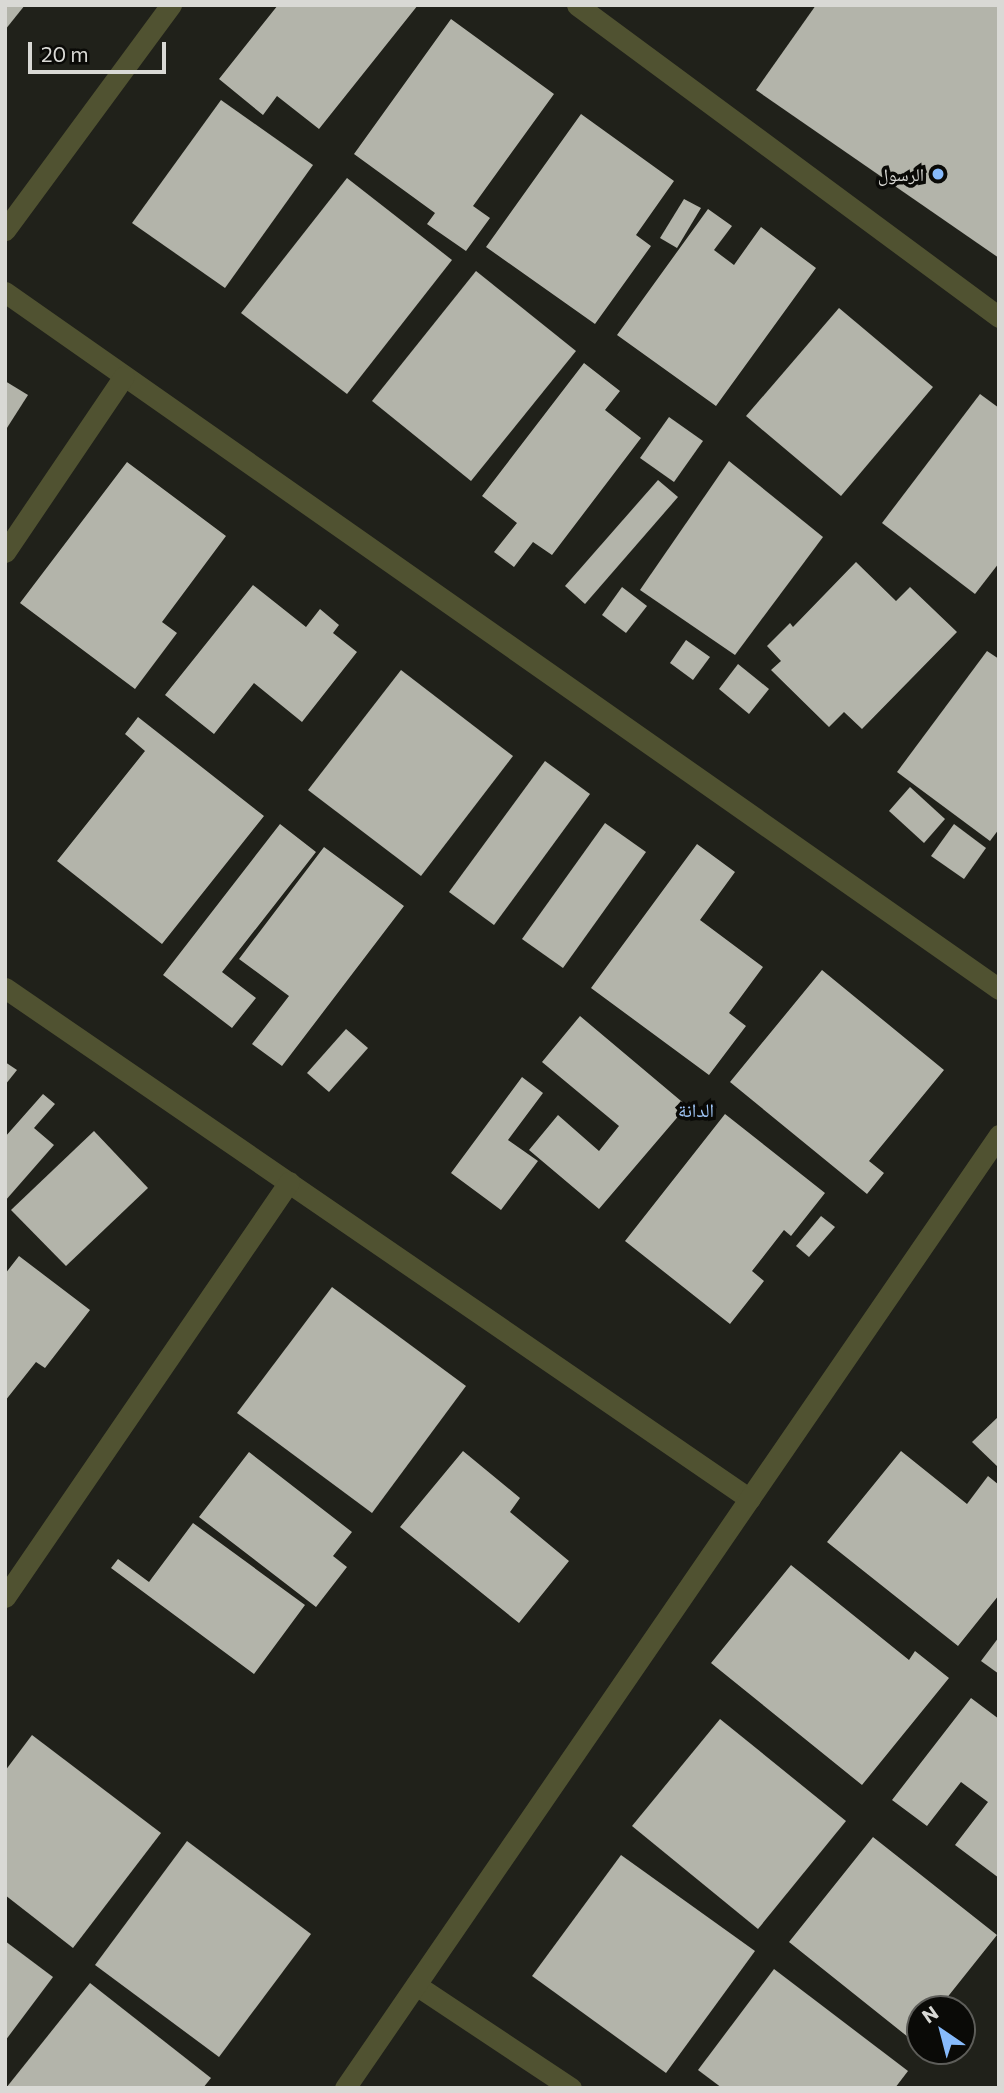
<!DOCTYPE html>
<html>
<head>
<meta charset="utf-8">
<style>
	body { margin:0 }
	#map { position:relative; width:1004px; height:2093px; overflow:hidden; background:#20211a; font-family:Commissioner,"Noto Naskh Arabic",sans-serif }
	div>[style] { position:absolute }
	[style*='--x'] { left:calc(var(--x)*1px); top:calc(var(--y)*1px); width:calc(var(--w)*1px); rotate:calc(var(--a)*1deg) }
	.building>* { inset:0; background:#b3b4aa }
	.minor>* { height:21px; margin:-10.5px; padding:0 10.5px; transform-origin:10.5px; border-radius:10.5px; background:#505231 }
	.dots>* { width:19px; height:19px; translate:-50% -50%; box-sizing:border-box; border:4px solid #0a0a07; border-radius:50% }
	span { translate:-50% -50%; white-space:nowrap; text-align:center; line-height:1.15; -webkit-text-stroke:7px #0a0a07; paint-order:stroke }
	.poi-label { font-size:18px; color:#d9d9d5 }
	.right { translate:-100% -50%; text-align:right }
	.neighbourhood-label { font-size:19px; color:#a1c7f8 }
	.frame { position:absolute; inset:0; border:7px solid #d9d9d5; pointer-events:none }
	.north { position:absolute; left:906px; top:1995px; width:70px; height:70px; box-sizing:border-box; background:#0a0a07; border:2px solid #5d5d59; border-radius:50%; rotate:325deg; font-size:19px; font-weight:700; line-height:28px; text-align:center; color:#d9d9d5 }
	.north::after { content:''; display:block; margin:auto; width:24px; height:32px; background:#87bbfc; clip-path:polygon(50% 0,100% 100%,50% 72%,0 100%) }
	.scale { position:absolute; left:28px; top:42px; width:138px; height:32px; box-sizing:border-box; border:4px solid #d9d9d5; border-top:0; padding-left:9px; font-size:21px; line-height:24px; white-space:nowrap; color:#d9d9d5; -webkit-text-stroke:5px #0a0a07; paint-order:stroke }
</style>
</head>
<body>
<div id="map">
	<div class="building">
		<i style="clip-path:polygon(5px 5px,25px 5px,5px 30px)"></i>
		<i style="clip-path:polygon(278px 5px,418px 5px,319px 129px,277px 96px,263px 115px,219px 79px)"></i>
		<i style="clip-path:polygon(816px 5px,999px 5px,999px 258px,756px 90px)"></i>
		<i style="clip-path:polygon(451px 19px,554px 94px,473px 206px,490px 218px,466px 251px,427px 224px,435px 213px,354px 154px)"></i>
		<i style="clip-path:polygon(221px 100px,313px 165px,225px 288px,132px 223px)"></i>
		<i style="clip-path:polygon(581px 114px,674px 181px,636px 235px,651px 246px,595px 324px,486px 247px)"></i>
		<i style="clip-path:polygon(347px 178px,452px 260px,347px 394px,241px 313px)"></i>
		<i style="clip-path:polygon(684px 199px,701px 208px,677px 248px,660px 238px)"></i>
		<i style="clip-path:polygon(708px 209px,732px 226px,714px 250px,734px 265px,761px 227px,816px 268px,716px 406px,617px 335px)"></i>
		<i style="clip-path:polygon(476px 271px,576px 351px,471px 481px,372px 401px)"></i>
		<i style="clip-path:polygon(839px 308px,933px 387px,841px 496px,746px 416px)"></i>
		<i style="clip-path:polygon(584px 363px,620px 391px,605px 410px,641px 438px,552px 555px,533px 542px,514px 567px,494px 552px,517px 523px,482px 496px)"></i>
		<i style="clip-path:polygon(5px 381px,28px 395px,5px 431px)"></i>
		<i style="clip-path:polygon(980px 394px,999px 408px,999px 563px,975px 594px,882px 523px)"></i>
		<i style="clip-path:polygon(669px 417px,703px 441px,674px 482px,640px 458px)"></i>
		<i style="clip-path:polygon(729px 461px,823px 537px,735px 655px,640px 590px)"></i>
		<i style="clip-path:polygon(127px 462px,226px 536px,162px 622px,177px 633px,135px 689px,20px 603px)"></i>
		<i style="clip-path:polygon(658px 480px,678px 497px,585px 604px,565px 586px)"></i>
		<i style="clip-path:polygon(856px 562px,896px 601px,910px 587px,957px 632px,862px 729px,844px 712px,829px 727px,771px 670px,781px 661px,767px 646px,790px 623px,793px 627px)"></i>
		<i style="clip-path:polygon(253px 585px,306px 627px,320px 609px,339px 625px,333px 633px,357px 652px,302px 722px,254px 683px,214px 734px,165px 695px)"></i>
		<i style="clip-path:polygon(622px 587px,647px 606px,626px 633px,602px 615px)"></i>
		<i style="clip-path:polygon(686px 640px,710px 657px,693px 680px,670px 663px)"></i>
		<i style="clip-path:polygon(987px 651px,999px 659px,999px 829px,990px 841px,897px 772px)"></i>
		<i style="clip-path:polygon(738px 664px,769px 689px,749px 714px,719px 689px)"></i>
		<i style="clip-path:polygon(401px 670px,513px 756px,421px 876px,308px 790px)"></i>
		<i style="clip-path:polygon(138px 717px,264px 816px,162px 944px,57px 861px,145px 751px,125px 734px)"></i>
		<i style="clip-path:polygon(545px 761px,590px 794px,494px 925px,449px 892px)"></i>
		<i style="clip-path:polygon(910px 787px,945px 819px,924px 843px,889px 811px)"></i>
		<i style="clip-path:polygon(605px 823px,646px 852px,563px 968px,522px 939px)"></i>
		<i style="clip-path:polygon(280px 824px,316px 852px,222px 972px,256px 998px,232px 1028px,163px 975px)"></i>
		<i style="clip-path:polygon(954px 824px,986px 848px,964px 879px,931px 856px)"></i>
		<i style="clip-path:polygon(697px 844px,735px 872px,700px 920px,763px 967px,729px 1013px,746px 1026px,709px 1075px,591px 988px)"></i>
		<i style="clip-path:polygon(324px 847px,404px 906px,282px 1066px,252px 1044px,289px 996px,239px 959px)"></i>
		<i style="clip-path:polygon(822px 970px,944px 1070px,869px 1161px,884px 1173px,867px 1194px,730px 1082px)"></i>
		<i style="clip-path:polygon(580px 1016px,687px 1106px,599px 1209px,529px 1150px,558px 1115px,599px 1151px,619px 1126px,542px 1062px)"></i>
		<i style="clip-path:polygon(346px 1029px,368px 1048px,329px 1092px,307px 1073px)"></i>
		<i style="clip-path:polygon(5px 1062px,17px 1070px,5px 1085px)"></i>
		<i style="clip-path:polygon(522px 1077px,543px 1093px,508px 1140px,538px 1161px,501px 1210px,451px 1173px)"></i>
		<i style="clip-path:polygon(43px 1094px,55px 1104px,34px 1128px,54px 1145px,5px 1201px,5px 1137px)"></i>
		<i style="clip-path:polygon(725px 1114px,825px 1193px,791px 1236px,784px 1230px,752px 1271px,764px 1281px,730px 1324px,625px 1241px)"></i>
		<i style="clip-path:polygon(94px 1131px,148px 1188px,66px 1266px,11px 1210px)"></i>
		<i style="clip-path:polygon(821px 1216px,835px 1227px,809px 1257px,796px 1246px)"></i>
		<i style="clip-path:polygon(19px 1256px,90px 1310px,45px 1368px,36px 1362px,5px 1401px,5px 1274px)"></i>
		<i style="clip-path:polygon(332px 1287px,466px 1386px,372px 1513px,237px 1413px)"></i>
		<i style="clip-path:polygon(999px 1416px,999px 1468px,972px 1442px)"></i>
		<i style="clip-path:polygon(463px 1451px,520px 1498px,510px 1512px,569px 1561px,519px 1623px,400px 1527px)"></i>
		<i style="clip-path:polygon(901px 1451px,967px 1504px,988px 1476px,999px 1485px,999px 1595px,958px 1646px,827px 1542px)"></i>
		<i style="clip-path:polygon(249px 1452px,352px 1532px,333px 1556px,347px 1567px,316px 1607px,199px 1517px)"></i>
		<i style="clip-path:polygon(193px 1523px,305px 1605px,254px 1674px,111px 1568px,118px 1559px,149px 1582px)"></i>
		<i style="clip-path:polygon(791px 1565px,909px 1660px,915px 1651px,949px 1678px,862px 1785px,711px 1663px)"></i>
		<i style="clip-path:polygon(999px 1637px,999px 1674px,981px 1661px)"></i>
		<i style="clip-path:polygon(971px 1698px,999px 1719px,999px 1878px,955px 1845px,988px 1802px,961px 1782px,927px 1826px,892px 1800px)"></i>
		<i style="clip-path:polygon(720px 1719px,846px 1821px,758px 1929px,632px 1826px)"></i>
		<i style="clip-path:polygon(32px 1735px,161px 1833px,73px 1948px,5px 1895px,5px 1771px)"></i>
		<i style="clip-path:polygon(873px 1837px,997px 1935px,938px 2009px,920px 2009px,920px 2032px,913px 2041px,789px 1942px)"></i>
		<i style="clip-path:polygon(187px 1841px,311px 1934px,219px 2057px,95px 1965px)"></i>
		<i style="clip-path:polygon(621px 1855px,755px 1951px,666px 2073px,532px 1976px)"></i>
		<i style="clip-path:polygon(5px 1941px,53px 1977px,5px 2041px)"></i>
		<i style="clip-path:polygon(774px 1969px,908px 2071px,895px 2088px,722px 2088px,698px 2070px)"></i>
		<i style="clip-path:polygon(90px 1983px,211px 2078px,203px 2088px,6px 2088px)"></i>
	</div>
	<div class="minor">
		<i style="--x:577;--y:5;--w:525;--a:36.48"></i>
		<i style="--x:5;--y:230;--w:280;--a:-53.6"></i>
		<i style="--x:5;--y:292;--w:1214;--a:35.04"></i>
		<i style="--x:5;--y:552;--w:212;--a:-55.9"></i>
		<i style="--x:5;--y:988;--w:903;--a:34.45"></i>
		<i style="--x:5;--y:1597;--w:503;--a:-55.61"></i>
		<i style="--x:416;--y:1985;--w:186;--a:33.6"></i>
		<i style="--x:345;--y:2088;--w:1156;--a:-55.54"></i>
	</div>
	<div class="dots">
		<i style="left:938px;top:174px;background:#87bbfc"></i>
	</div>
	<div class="poi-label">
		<span class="right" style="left:924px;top:174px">الرسول</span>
	</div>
	<div class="neighbourhood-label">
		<span style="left:696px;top:1110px">الدانة</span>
	</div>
	<div class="frame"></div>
	<div class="north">N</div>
	<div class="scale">20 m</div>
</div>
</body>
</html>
